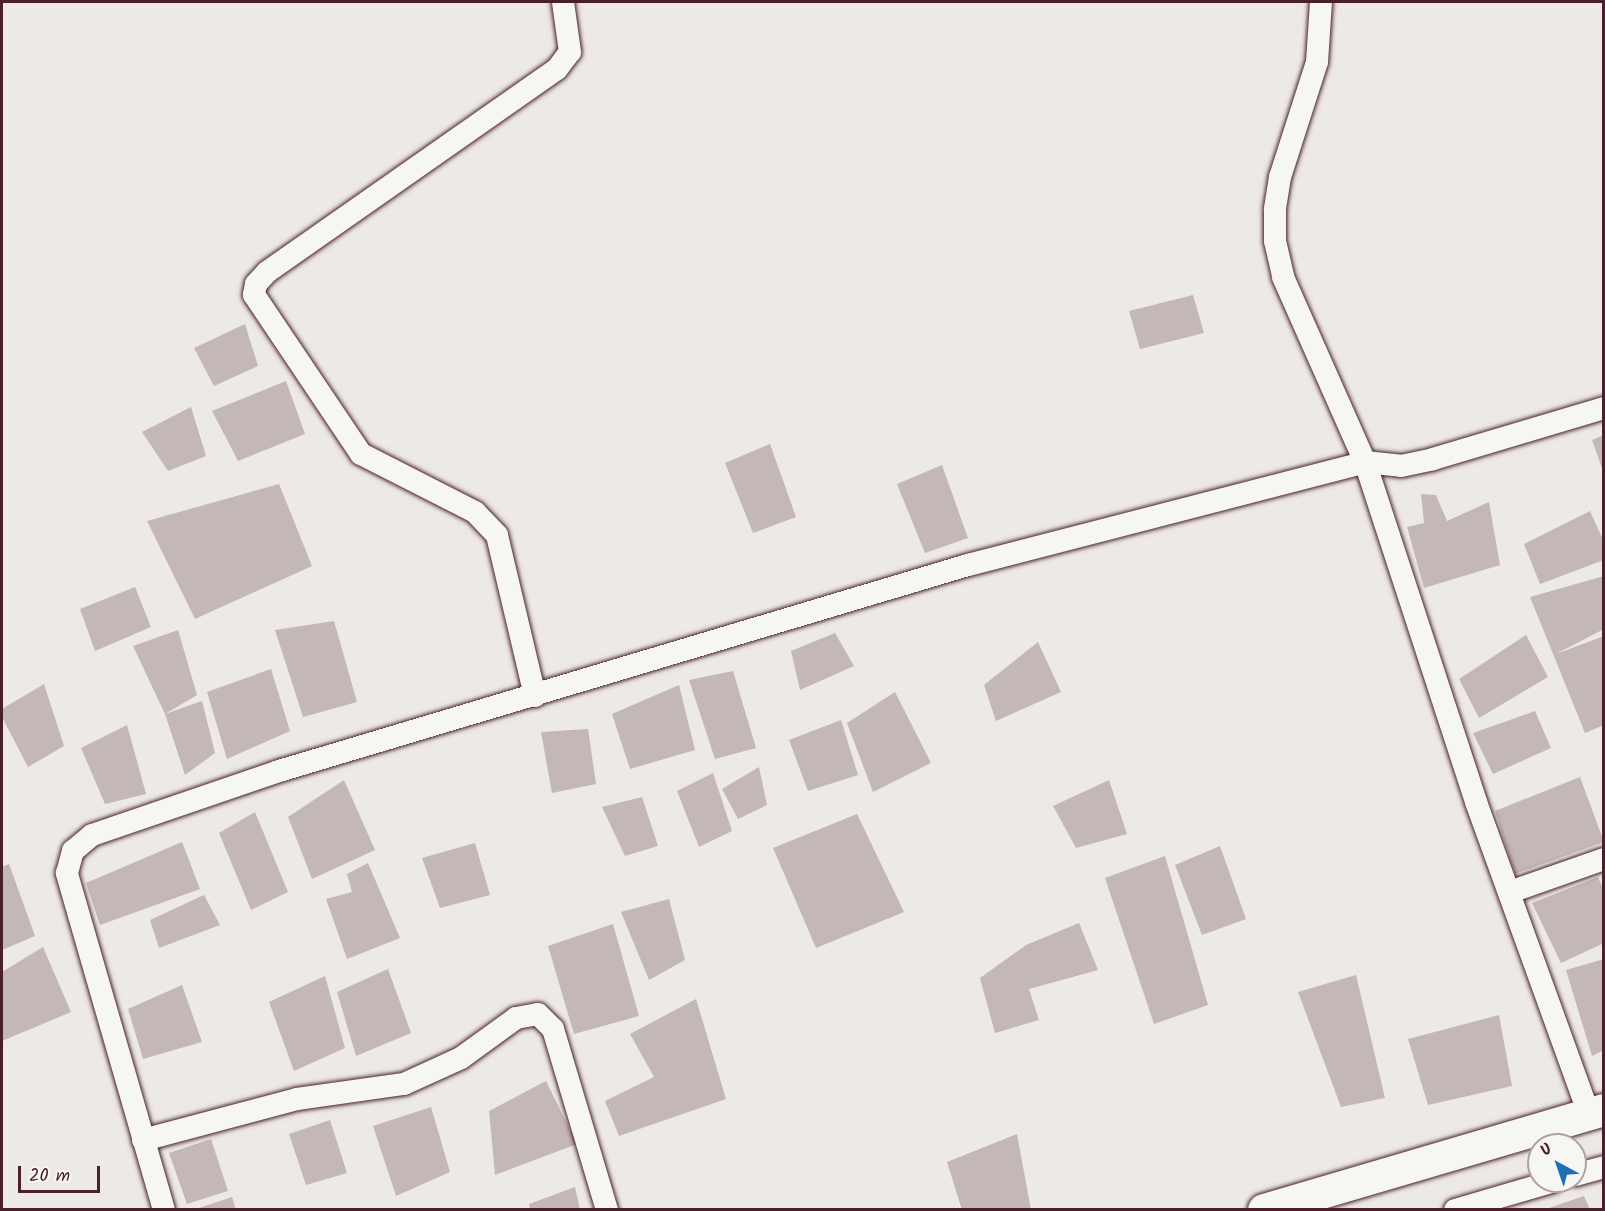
<!DOCTYPE html>
<html>
<head>
<meta charset="utf-8">
<style>
	body { margin:0 }
	#map { position:relative; width:1605px; height:1211px; overflow:hidden; background:#ece9e6; font-family:Kalam,sans-serif }
	div>[style] { position:absolute }
	[style*='--x'] { left:calc(var(--x)*1px); top:calc(var(--y)*1px); width:calc(var(--w)*1px); rotate:calc(var(--a)*1deg) }
	.building>* { inset:0; background:#c4b7b7 }
	.roads { filter:drop-shadow(0 0 2px #4a1f2b) drop-shadow(0 0 2px #4a1f2b) }
	.minor>* { height:22px; margin:-11px; padding:0 11px; transform-origin:11px; border-radius:11px; background:#f6f6f2 }
	.secondary>* { height:32px; margin:-16px; padding:0 16px; transform-origin:16px; border-radius:16px; background:#f6f6f2 }
	span { translate:-50% -50%; white-space:nowrap; text-align:center; line-height:1.15; -webkit-text-stroke:5px #f6f6f2; paint-order:stroke }
	.frame { position:absolute; inset:0; border:3px solid #4a1f2b; pointer-events:none }
	.north { position:absolute; left:1527px; top:1133px; width:60px; height:60px; box-sizing:border-box; background:#f6f6f2; border:2px solid #b1a0a2; border-radius:50%; rotate:320deg; font-size:16px; font-weight:700; line-height:24px; text-align:center; color:#4a1f2b }
	.north::after { content:''; display:block; margin:auto; width:21px; height:27px; background:#1f6fb2; clip-path:polygon(50% 0,100% 100%,50% 72%,0 100%) }
	.scale { position:absolute; left:18px; top:1166px; width:82px; height:27px; box-sizing:border-box; border:3px solid #4a1f2b; border-top:0; padding-left:8px; font-size:18px; line-height:21px; white-space:nowrap; color:#4a1f2b; -webkit-text-stroke:4px #f6f6f2; paint-order:stroke }
</style>
</head>
<body>
<div id="map">
	<div class="building">
		<i style="clip-path:polygon(1193px 295px,1204px 333px,1140px 349px,1129px 311px)"></i>
		<i style="clip-path:polygon(245px 324px,258px 366px,214px 386px,194px 348px)"></i>
		<i style="clip-path:polygon(286px 381px,305px 434px,238px 461px,212px 411px)"></i>
		<i style="clip-path:polygon(191px 407px,206px 456px,168px 471px,142px 432px)"></i>
		<i style="clip-path:polygon(1604px 435px,1604px 471px,1603px 471px,1592px 440px)"></i>
		<i style="clip-path:polygon(770px 444px,796px 517px,753px 533px,725px 463px)"></i>
		<i style="clip-path:polygon(942px 465px,968px 538px,925px 553px,897px 484px)"></i>
		<i style="clip-path:polygon(279px 484px,312px 566px,195px 619px,147px 521px)"></i>
		<i style="clip-path:polygon(1421px 494px,1436px 495px,1447px 521px,1489px 502px,1500px 565px,1424px 588px,1407px 527px,1424px 523px)"></i>
		<i style="clip-path:polygon(1590px 511px,1604px 542px,1604px 560px,1540px 584px,1524px 544px)"></i>
		<i style="clip-path:polygon(1604px 576px,1604px 629px,1556px 654px,1604px 636px,1604px 725px,1585px 733px,1530px 597px)"></i>
		<i style="clip-path:polygon(135px 587px,151px 627px,95px 651px,80px 609px)"></i>
		<i style="clip-path:polygon(334px 621px,357px 702px,303px 717px,275px 630px)"></i>
		<i style="clip-path:polygon(178px 630px,197px 695px,165px 714px,202px 701px,215px 753px,185px 775px,165px 714px,133px 646px)"></i>
		<i style="clip-path:polygon(835px 633px,854px 666px,800px 690px,791px 651px)"></i>
		<i style="clip-path:polygon(1526px 635px,1548px 677px,1479px 718px,1459px 679px)"></i>
		<i style="clip-path:polygon(1038px 642px,1061px 692px,996px 721px,984px 685px)"></i>
		<i style="clip-path:polygon(271px 669px,290px 731px,227px 759px,207px 692px)"></i>
		<i style="clip-path:polygon(733px 671px,756px 748px,715px 759px,689px 680px)"></i>
		<i style="clip-path:polygon(44px 684px,64px 746px,28px 767px,2px 717px,2px 709px)"></i>
		<i style="clip-path:polygon(679px 685px,695px 750px,630px 769px,612px 714px)"></i>
		<i style="clip-path:polygon(895px 692px,931px 763px,873px 792px,847px 723px)"></i>
		<i style="clip-path:polygon(1535px 711px,1551px 748px,1493px 774px,1473px 733px)"></i>
		<i style="clip-path:polygon(841px 720px,858px 775px,808px 791px,789px 740px)"></i>
		<i style="clip-path:polygon(127px 725px,146px 794px,105px 804px,81px 748px)"></i>
		<i style="clip-path:polygon(588px 729px,596px 784px,552px 793px,541px 732px)"></i>
		<i style="clip-path:polygon(759px 767px,767px 805px,738px 819px,722px 789px)"></i>
		<i style="clip-path:polygon(713px 773px,732px 831px,699px 847px,677px 791px)"></i>
		<i style="clip-path:polygon(1580px 777px,1604px 842px,1515px 874px,1495px 811px)"></i>
		<i style="clip-path:polygon(344px 780px,375px 850px,312px 879px,288px 817px)"></i>
		<i style="clip-path:polygon(1109px 780px,1127px 834px,1076px 848px,1053px 806px)"></i>
		<i style="clip-path:polygon(642px 797px,658px 846px,625px 856px,602px 807px)"></i>
		<i style="clip-path:polygon(255px 812px,288px 892px,251px 910px,219px 833px)"></i>
		<i style="clip-path:polygon(857px 814px,904px 912px,816px 948px,773px 848px)"></i>
		<i style="clip-path:polygon(182px 842px,200px 889px,100px 925px,86px 883px)"></i>
		<i style="clip-path:polygon(475px 843px,490px 895px,440px 908px,422px 858px)"></i>
		<i style="clip-path:polygon(1220px 846px,1246px 919px,1202px 935px,1175px 865px)"></i>
		<i style="clip-path:polygon(1165px 856px,1208px 1005px,1154px 1024px,1105px 878px)"></i>
		<i style="clip-path:polygon(368px 863px,400px 938px,347px 959px,326px 899px,352px 892px,347px 874px)"></i>
		<i style="clip-path:polygon(9px 864px,35px 936px,2px 950px,2px 867px)"></i>
		<i style="clip-path:polygon(1598px 877px,1604px 891px,1604px 943px,1561px 963px,1532px 903px)"></i>
		<i style="clip-path:polygon(204px 895px,220px 925px,159px 948px,150px 920px)"></i>
		<i style="clip-path:polygon(669px 899px,685px 960px,649px 980px,621px 912px)"></i>
		<i style="clip-path:polygon(1079px 923px,1098px 970px,1029px 989px,1039px 1020px,995px 1033px,980px 978px,1026px 945px)"></i>
		<i style="clip-path:polygon(613px 924px,639px 1016px,574px 1034px,548px 946px)"></i>
		<i style="clip-path:polygon(43px 947px,71px 1012px,2px 1041px,2px 972px)"></i>
		<i style="clip-path:polygon(1604px 959px,1604px 1050px,1592px 1056px,1566px 970px)"></i>
		<i style="clip-path:polygon(388px 969px,411px 1033px,356px 1056px,337px 992px)"></i>
		<i style="clip-path:polygon(1356px 975px,1385px 1098px,1341px 1107px,1298px 992px)"></i>
		<i style="clip-path:polygon(325px 976px,345px 1048px,294px 1071px,269px 1002px)"></i>
		<i style="clip-path:polygon(182px 985px,202px 1042px,143px 1059px,128px 1009px)"></i>
		<i style="clip-path:polygon(696px 999px,726px 1099px,619px 1136px,605px 1101px,654px 1077px,630px 1034px)"></i>
		<i style="clip-path:polygon(1499px 1015px,1512px 1086px,1428px 1105px,1408px 1039px)"></i>
		<i style="clip-path:polygon(546px 1081px,577px 1144px,495px 1175px,489px 1111px)"></i>
		<i style="clip-path:polygon(431px 1107px,450px 1172px,396px 1196px,373px 1126px)"></i>
		<i style="clip-path:polygon(330px 1120px,347px 1173px,306px 1185px,289px 1134px)"></i>
		<i style="clip-path:polygon(1017px 1134px,1031px 1210px,962px 1210px,947px 1162px)"></i>
		<i style="clip-path:polygon(211px 1139px,228px 1191px,187px 1204px,169px 1153px)"></i>
		<i style="clip-path:polygon(575px 1187px,580px 1210px,530px 1210px,529px 1204px)"></i>
		<i style="clip-path:polygon(1584px 1196px,1590px 1210px,1546px 1210px,1546px 1209px)"></i>
		<i style="clip-path:polygon(232px 1197px,236px 1210px,196px 1210px,196px 1209px)"></i>
	</div>
	<div class="roads">
		<div class="minor">
			<i style="--x:1321;--y:2;--w:60;--a:93.8"></i>
			<i style="--x:1317;--y:62;--w:121;--a:107.8"></i>
			<i style="--x:1280;--y:177;--w:33;--a:99"></i>
			<i style="--x:1275;--y:210;--w:31;--a:90"></i>
			<i style="--x:1275;--y:241;--w:37;--a:77"></i>
			<i style="--x:1283;--y:277;--w:202;--a:66.1"></i>
			<i style="--x:1365;--y:462;--w:358;--a:71.9"></i>
			<i style="--x:1476;--y:802;--w:332;--a:70.1"></i>
			<i style="--x:535;--y:696;--w:165;--a:-103.3"></i>
			<i style="--x:497;--y:535;--w:32;--a:-134"></i>
			<i style="--x:475;--y:512;--w:128;--a:-153"></i>
			<i style="--x:361;--y:454;--w:192;--a:-123.9"></i>
			<i style="--x:254;--y:295;--w:11;--a:-80"></i>
			<i style="--x:256;--y:284;--w:16;--a:-47"></i>
			<i style="--x:267;--y:272;--w:354;--a:-35"></i>
			<i style="--x:557;--y:69;--w:21;--a:-53"></i>
			<i style="--x:570;--y:52;--w:50;--a:-98"></i>
			<i style="--x:1510;--y:892;--w:100;--a:-19.3"></i>
			<i style="--x:143;--y:1140;--w:159;--a:-14.9"></i>
			<i style="--x:297;--y:1099;--w:108;--a:-8"></i>
			<i style="--x:404;--y:1084;--w:63;--a:-24.5"></i>
			<i style="--x:461;--y:1058;--w:68;--a:-36"></i>
			<i style="--x:516;--y:1018;--w:22;--a:-10"></i>
			<i style="--x:538;--y:1014;--w:21;--a:45"></i>
			<i style="--x:553;--y:1029;--w:189;--a:73.4"></i>
			<i style="--x:1575;--y:1175;--w:30;--a:-15"></i>
			<i style="--x:164;--y:1210;--w:351;--a:-106.1"></i>
			<i style="--x:67;--y:873;--w:23;--a:-75"></i>
			<i style="--x:73;--y:851;--w:25;--a:-40"></i>
			<i style="--x:92;--y:835;--w:198;--a:-18.9"></i>
			<i style="--x:279;--y:771;--w:719;--a:-16.65"></i>
			<i style="--x:968;--y:565;--w:410;--a:-14.5"></i>
			<i style="--x:1365;--y:462;--w:36;--a:6"></i>
			<i style="--x:1401;--y:466;--w:33;--a:-12"></i>
			<i style="--x:1433;--y:459;--w:178;--a:-16.6"></i>
			<i style="--x:1455;--y:1210;--w:103;--a:-16.3"></i>
		</div>
		<div class="secondary">
			<i style="--x:1264;--y:1210;--w:354;--a:-16.4"></i>
		</div>
	</div>
	<div class="frame"></div>
	<div class="north">U</div>
	<div class="scale">20 m</div>
</div>
</body>
</html>
